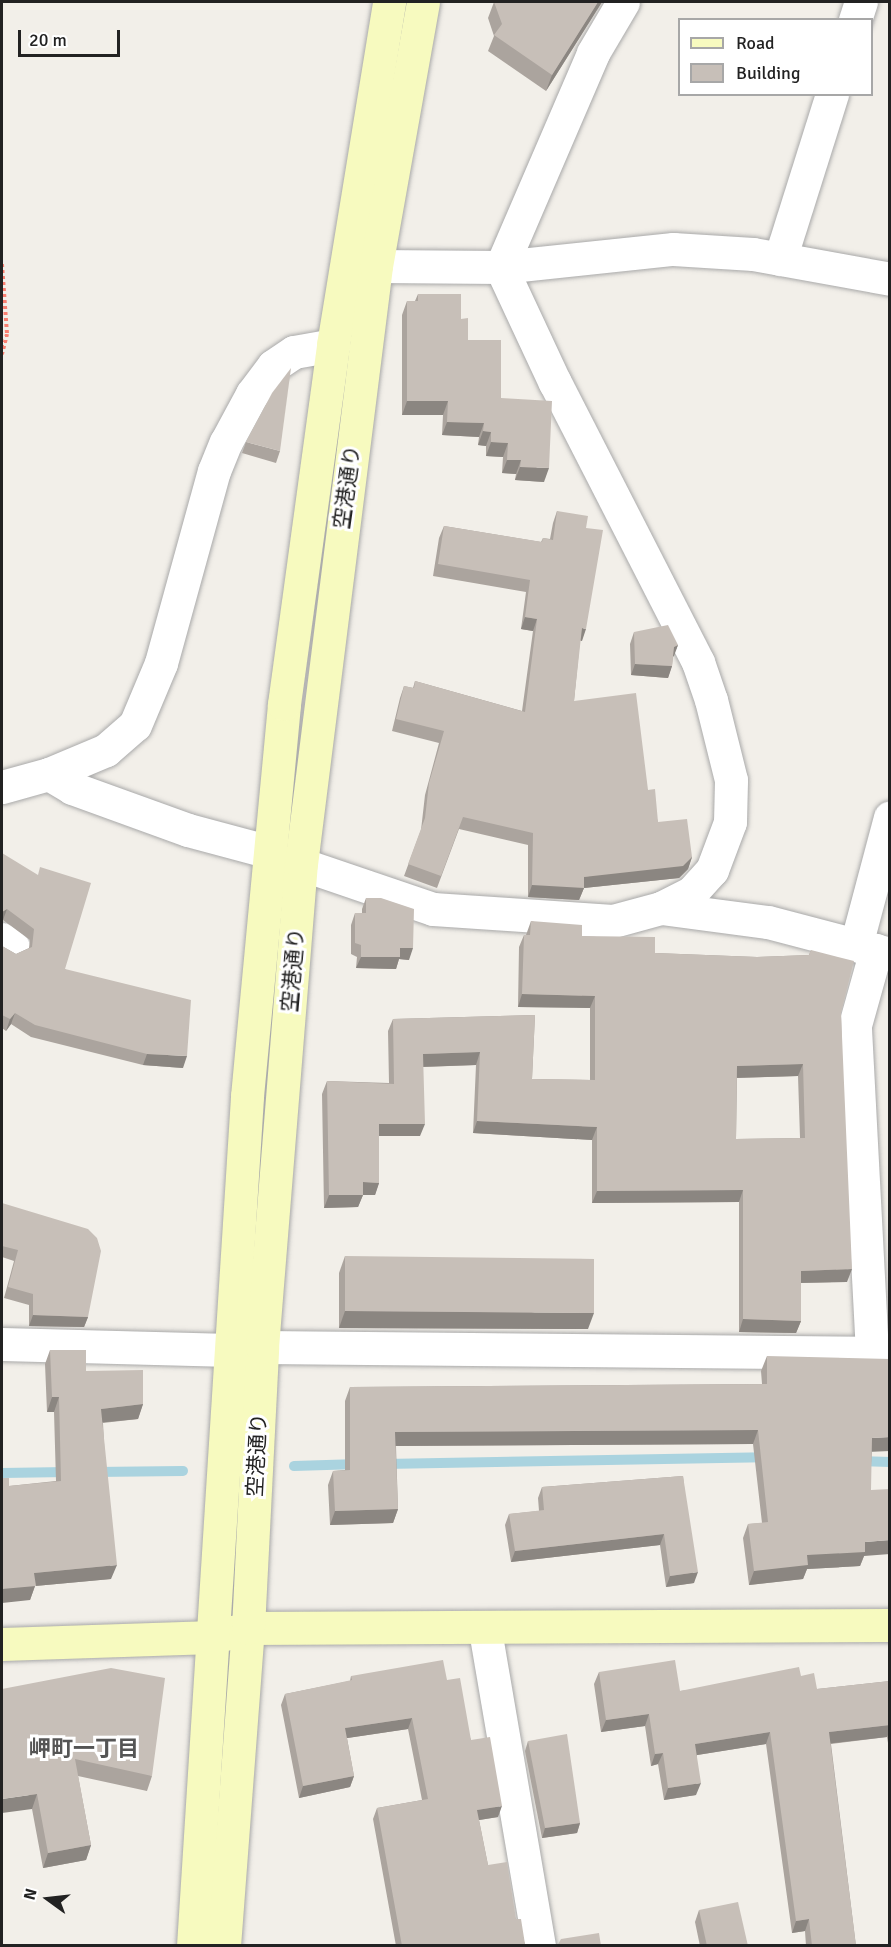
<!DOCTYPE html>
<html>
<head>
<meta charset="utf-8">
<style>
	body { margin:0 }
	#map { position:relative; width:891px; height:1947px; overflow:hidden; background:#f2efe9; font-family:Signika,"Noto Sans JP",sans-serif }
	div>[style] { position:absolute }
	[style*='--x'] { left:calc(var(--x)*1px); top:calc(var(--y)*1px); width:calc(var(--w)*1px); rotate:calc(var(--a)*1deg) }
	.stream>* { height:10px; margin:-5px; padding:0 5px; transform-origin:5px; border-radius:5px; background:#aad3df }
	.path>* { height:4px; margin-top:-2px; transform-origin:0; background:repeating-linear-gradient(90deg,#fa8072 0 3px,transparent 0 6px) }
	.roads { filter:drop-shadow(0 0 2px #a9a9a9) drop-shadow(0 0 2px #a9a9a9) }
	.street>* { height:33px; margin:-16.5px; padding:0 16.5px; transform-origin:16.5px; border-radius:16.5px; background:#fff }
	.secondary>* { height:33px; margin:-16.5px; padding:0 16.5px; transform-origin:16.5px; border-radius:16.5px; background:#f7fabf }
	.wall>* { inset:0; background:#aba49e }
	.shaded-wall>* { inset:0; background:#8b8681 }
	.building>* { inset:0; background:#c7bfb8 }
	span { translate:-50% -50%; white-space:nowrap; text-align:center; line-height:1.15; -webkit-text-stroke:6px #fff; paint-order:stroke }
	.street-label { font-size:21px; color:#222 }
	.neighbourhood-label { font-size:22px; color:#555; font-weight:700 }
	.frame { position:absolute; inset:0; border:3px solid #222; pointer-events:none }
	.legend { position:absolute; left:678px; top:18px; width:195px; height:78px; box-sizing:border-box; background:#fff; border:2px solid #a7a7a7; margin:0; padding:8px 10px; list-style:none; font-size:18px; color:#222 }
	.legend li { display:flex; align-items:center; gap:12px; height:30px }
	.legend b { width:30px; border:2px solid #a7a7a7 }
	.north { position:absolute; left:18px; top:1869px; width:60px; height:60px; -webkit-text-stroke:4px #fff; paint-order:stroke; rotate:285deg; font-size:16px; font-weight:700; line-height:24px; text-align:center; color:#222 }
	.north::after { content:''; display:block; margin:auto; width:21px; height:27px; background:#222; clip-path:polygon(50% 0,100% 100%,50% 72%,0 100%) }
	.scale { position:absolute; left:18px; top:30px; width:102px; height:27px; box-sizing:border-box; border:3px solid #222; border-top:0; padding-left:8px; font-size:18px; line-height:21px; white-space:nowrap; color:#222; -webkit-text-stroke:4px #fff; paint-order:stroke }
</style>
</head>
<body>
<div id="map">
	<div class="stream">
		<i style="--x:858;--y:1461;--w:32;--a:2"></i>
		<i style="--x:384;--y:1464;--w:383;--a:-1"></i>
		<i style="--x:294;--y:1466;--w:65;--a:-1.8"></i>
		<i style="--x:95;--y:1472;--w:88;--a:-0.7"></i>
		<i style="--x:2;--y:1473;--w:65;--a:-0.9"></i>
	</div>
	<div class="path">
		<i style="--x:2;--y:264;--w:70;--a:85.9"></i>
		<i style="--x:7;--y:334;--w:21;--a:104"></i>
	</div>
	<div class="roads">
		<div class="street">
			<i style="--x:855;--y:20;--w:19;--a:-72"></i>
			<i style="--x:780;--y:259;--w:173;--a:-72.5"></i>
			<i style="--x:376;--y:266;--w:125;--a:0.5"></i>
			<i style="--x:501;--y:267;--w:173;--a:-6"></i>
			<i style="--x:673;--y:249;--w:80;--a:3.6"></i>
			<i style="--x:753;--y:254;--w:139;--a:10.3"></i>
			<i style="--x:49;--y:774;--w:27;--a:31"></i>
			<i style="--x:72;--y:788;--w:123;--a:19.9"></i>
			<i style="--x:188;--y:830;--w:85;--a:15"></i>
			<i style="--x:2;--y:787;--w:49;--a:-15.5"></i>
			<i style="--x:49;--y:774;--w:62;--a:-22.8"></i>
			<i style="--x:106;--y:750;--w:38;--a:-41"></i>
			<i style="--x:135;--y:725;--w:67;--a:-67.2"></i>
			<i style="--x:161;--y:663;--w:199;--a:-74.6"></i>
			<i style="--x:214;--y:471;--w:31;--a:-68"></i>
			<i style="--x:226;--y:442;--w:55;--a:-61.6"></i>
			<i style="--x:252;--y:394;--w:35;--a:-53"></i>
			<i style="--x:273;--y:366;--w:25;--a:-34"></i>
			<i style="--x:294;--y:352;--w:40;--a:-10"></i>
			<i style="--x:301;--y:864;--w:139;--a:18.8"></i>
			<i style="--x:433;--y:909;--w:180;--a:3.8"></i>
			<i style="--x:613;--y:921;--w:50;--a:-15.2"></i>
			<i style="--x:661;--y:908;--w:35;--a:-27"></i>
			<i style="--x:692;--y:892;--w:30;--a:-48"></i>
			<i style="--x:712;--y:870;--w:51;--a:-69.4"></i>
			<i style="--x:730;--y:822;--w:42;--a:-88.6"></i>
			<i style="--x:731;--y:780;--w:82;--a:-104"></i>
			<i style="--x:711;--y:700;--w:40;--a:-108.9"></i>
			<i style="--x:698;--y:662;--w:314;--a:-117.1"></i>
			<i style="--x:555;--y:383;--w:128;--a:-115"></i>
			<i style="--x:501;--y:267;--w:233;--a:-66.7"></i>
			<i style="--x:593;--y:53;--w:59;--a:-59.5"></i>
			<i style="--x:661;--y:908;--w:108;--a:7.5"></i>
			<i style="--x:768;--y:922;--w:126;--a:14.7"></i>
			<i style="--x:2;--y:939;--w:14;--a:36"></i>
			<i style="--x:856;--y:945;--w:132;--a:-75.1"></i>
			<i style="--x:2;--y:1344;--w:229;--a:1.5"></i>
			<i style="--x:262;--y:1347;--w:628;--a:0.55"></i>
			<i style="--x:872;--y:1353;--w:328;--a:-93"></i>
			<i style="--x:855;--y:1025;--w:78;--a:-74.4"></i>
			<i style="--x:485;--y:1630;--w:321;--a:80.3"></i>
		</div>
		<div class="secondary">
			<i style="--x:2;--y:1644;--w:211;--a:-1.9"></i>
			<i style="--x:213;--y:1637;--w:36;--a:-14"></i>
			<i style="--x:248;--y:1628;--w:642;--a:-0.27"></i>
			<i style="--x:193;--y:1946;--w:852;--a:-86.36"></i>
			<i style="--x:247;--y:1096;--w:394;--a:-84.6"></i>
			<i style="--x:284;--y:704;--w:362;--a:-82.2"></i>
			<i style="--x:333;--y:345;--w:348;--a:-80.7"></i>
			<i style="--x:224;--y:1946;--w:319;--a:-85.7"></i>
			<i style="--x:248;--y:1628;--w:281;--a:-87.1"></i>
			<i style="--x:262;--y:1347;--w:485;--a:-85.4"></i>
			<i style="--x:301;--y:864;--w:603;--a:-82.85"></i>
			<i style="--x:376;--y:266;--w:268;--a:-79.9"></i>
		</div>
	</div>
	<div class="wall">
		<i style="clip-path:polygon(494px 2px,602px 2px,546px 91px,488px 51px,494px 36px,488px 18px)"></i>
		<i style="clip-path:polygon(418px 294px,461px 319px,468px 340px,501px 398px,544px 482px,515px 480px,516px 474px,502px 473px,503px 457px,486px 456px,486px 446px,478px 445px,479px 437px,442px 435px,443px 415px,402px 415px,402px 315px,407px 301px,415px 301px)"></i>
		<i style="clip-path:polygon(246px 442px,280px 451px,276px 463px,242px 453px)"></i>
		<i style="clip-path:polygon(557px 511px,586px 528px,582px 641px,580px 640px,574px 701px,648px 790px,658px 822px,692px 857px,688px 869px,679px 878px,584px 888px,579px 900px,528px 897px,528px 845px,459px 829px,437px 888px,404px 876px,421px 830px,425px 795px,439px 743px,392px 731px,400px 698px,404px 686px,413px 688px,415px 681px,522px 711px,533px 631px,521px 629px,526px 592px,433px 576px,439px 538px,444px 526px,541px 542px,543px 538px,550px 539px,553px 523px)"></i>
		<i style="clip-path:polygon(634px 632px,678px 645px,673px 656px,672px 666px,668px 678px,631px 675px,630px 644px)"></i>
		<i style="clip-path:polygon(2px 853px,65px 969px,183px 1068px,143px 1065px,31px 1037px,11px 1024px,6px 1031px,2px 1028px,2px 946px,16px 954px,29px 948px,30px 940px,3px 920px)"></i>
		<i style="clip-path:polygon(366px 898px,409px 960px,399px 959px,396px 969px,356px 968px,357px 957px,351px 954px,351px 925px,355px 913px,362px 913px,362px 909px)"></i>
		<i style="clip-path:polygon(evenodd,531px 921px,582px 936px,655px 953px,757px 957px,809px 955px,811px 950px,841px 1013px,847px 1282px,801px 1283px,801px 1321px,796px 1333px,739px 1332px,739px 1202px,592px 1203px,592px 1140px,473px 1133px,476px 1065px,423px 1067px,420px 1136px,379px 1136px,379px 1183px,375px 1195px,363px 1195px,358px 1207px,324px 1208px,322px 1094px,327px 1081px,389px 1083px,388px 1031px,393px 1019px,535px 1015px,532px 1079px,590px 1080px,590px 1008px,518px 1007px,519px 947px,524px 935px,526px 935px,531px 921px,798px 1076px,800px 1138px,736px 1139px,737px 1078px,798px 1076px)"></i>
		<i style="clip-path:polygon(2px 1203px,88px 1317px,84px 1327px,29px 1326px,29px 1305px,4px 1298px,14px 1261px,2px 1257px)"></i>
		<i style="clip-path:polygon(345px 1256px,588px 1329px,339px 1328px,339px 1273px)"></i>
		<i style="clip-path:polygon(50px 1350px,143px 1404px,138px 1419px,103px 1423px,111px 1579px,35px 1586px,30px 1600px,9px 1486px,56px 1481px,54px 1412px,47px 1412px,45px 1364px)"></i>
		<i style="clip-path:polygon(767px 1356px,872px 1452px,864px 1556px,860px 1566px,807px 1569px,803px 1579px,749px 1585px,743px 1538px,748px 1524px,762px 1523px,753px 1444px,396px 1446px,398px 1509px,393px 1523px,330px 1525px,328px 1485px,333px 1471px,345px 1470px,345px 1401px,350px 1387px,762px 1384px,761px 1371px)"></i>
		<i style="clip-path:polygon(683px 1476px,694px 1583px,666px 1587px,660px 1545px,511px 1562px,505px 1525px,509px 1514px,539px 1511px,538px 1498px,542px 1487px)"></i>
		<i style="clip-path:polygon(599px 1672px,680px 1691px,801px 1676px,817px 1689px,890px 1681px,890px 1755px,887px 1737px,831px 1744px,856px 1946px,806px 1946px,805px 1931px,792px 1933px,766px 1744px,697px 1755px,696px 1795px,664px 1800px,658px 1764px,651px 1766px,645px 1726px,601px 1732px,594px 1684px)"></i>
		<i style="clip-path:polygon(351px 1676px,447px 1680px,471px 1740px,498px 1817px,479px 1820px,488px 1865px,516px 1919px,525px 1944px,528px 1946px,396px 1946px,373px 1819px,377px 1808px,422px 1800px,408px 1729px,347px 1738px,354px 1776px,350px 1787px,299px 1798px,281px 1705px,285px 1694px,350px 1681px)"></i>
		<i style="clip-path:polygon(2px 1689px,152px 1776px,147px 1791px,78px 1776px,91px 1845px,86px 1860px,43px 1868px,32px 1809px)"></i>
		<i style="clip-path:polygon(528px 1741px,580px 1823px,577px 1833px,542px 1838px,525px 1751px)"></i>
		<i style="clip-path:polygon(699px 1910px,748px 1946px,700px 1946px,695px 1922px)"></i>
	</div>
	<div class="shaded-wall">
		<i style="clip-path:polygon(598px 2px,602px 2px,546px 91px,552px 75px)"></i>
		<i style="clip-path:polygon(407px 401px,448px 401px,443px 415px,402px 415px)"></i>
		<i style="clip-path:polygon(447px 422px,484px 423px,479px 437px,442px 435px)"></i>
		<i style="clip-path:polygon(483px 431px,491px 432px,486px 446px,478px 445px)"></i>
		<i style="clip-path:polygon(491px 442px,508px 443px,503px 457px,486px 456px)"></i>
		<i style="clip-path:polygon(507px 460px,521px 460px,516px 474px,502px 473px)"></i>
		<i style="clip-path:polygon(520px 467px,549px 468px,544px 482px,515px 480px)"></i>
		<i style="clip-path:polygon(525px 617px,537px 619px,533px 631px,521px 629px)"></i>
		<i style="clip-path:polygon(582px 628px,586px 629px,582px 641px,578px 640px)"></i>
		<i style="clip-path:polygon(678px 645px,674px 656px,670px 659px,674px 647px)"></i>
		<i style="clip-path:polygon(635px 664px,672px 666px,668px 678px,631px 675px)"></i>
		<i style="clip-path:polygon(692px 857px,688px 869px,679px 878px,584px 888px,579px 900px,528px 897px,532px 885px,584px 877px)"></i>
		<i style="clip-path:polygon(7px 909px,3px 920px,2px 921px,2px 912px)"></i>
		<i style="clip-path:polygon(400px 948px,413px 948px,409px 960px,399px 959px,396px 969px,356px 968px,361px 957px)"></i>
		<i style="clip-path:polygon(522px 994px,595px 996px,590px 1008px,518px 1007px)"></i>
		<i style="clip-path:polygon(15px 1013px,11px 1024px,6px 1031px,10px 1019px)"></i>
		<i style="clip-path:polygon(480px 1052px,476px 1065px,418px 1067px,423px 1054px)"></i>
		<i style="clip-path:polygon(147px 1054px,187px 1056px,183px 1068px,143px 1065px)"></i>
		<i style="clip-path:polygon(803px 1064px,798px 1076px,732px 1078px,737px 1066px)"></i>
		<i style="clip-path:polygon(477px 1121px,597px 1127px,592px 1140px,473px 1133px)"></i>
		<i style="clip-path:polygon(379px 1124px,425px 1124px,420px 1136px,374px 1136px)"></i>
		<i style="clip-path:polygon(363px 1182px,379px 1183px,375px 1195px,359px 1195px)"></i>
		<i style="clip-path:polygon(743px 1190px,739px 1202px,592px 1203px,597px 1191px)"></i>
		<i style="clip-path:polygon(329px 1195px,363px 1195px,358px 1207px,324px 1208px)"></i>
		<i style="clip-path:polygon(852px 1269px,847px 1282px,796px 1283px,801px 1271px)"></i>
		<i style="clip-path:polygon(345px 1311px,594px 1313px,588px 1329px,339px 1328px)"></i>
		<i style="clip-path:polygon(33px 1315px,88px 1317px,84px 1327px,29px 1326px)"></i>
		<i style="clip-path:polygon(743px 1319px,801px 1321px,796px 1333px,739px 1332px)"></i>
		<i style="clip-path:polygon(52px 1397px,59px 1397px,54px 1412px,47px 1412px)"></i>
		<i style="clip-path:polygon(143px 1404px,138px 1419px,96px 1423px,101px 1409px)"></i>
		<i style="clip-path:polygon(758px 1430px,753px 1444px,390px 1446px,395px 1432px)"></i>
		<i style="clip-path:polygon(890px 1437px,890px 1451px,867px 1452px,872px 1438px)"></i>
		<i style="clip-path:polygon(398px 1509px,393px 1523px,330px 1525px,335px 1511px)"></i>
		<i style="clip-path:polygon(664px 1534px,660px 1545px,511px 1562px,515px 1551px)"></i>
		<i style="clip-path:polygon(890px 1540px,890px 1554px,864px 1556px,860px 1566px,807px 1569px,803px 1579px,749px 1585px,754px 1571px,807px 1555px,865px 1542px)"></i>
		<i style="clip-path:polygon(117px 1565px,111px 1579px,35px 1586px,30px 1600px,2px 1603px,2px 1589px,34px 1573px)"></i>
		<i style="clip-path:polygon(698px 1572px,694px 1583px,666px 1587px,670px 1576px)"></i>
		<i style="clip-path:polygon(649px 1714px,645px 1726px,601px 1732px,606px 1720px)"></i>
		<i style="clip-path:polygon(412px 1718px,408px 1729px,341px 1739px,345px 1728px)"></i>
		<i style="clip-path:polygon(890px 1725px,890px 1731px,887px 1737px,825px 1744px,829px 1732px)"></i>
		<i style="clip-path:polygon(770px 1732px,766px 1744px,691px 1756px,695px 1744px)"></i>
		<i style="clip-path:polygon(663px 1753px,658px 1764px,651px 1766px,655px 1754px)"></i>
		<i style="clip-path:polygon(354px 1776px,350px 1787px,299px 1798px,303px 1786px)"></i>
		<i style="clip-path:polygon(701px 1783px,696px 1795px,664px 1800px,668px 1788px)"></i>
		<i style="clip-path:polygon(37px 1794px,32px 1809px,2px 1813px,2px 1799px)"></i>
		<i style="clip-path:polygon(502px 1806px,498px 1817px,473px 1821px,477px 1810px)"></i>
		<i style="clip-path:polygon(580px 1823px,577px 1833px,542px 1838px,545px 1828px)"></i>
		<i style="clip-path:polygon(91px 1845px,86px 1860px,43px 1868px,48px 1853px)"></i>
		<i style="clip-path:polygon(809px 1919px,805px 1931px,792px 1933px,796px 1921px)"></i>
	</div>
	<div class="building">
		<i style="clip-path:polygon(494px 2px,598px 2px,552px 75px,494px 35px,502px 24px)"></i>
		<i style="clip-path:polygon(418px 294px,461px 294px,461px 319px,468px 318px,468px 340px,501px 340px,501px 398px,552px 401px,549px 468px,520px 467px,521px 460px,507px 460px,508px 443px,491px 442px,491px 432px,483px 431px,484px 423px,447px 422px,448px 401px,407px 401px,407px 301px,418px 301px)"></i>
		<i style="clip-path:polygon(291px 368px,280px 451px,246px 442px,272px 393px)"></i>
		<i style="clip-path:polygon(557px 511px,588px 516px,586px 528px,603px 530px,586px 629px,582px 628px,574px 701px,636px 693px,648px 790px,655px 789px,658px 822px,687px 819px,692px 857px,683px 866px,584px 877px,584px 888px,532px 885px,533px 833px,463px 817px,441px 876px,408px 864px,425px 818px,429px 783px,444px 731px,396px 719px,404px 686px,414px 688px,415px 681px,525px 712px,537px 619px,525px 617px,530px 580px,438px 564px,444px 526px,542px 542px,543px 538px,553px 540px)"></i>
		<i style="clip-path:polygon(668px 625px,678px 645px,674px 647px,672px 666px,635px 664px,634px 632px)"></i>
		<i style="clip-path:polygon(2px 853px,38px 875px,40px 867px,91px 883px,65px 969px,191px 1000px,187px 1056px,147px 1054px,35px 1025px,15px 1013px,10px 1019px,2px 1015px,2px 946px,16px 954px,32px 947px,34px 929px,7px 909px,2px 912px)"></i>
		<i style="clip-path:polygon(366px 898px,381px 898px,414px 909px,413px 948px,400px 948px,400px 957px,361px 957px,361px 945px,355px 943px,355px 913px,366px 913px)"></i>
		<i style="clip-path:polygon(evenodd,531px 921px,582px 925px,582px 936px,655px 937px,655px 953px,757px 957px,809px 955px,811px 950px,854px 961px,841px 1013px,852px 1269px,801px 1271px,801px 1321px,743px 1319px,743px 1190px,597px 1191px,597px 1127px,477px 1121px,480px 1052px,423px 1054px,425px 1124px,379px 1124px,379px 1183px,363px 1182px,363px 1195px,329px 1195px,327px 1081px,394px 1084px,393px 1019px,535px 1015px,532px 1079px,595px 1080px,595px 996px,522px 994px,524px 935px,530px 935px,531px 921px,803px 1064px,805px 1138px,736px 1139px,737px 1066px,803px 1064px)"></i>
		<i style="clip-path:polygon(2px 1203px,88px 1229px,97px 1238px,101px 1251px,88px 1317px,33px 1315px,33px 1294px,8px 1287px,18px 1250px,2px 1246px)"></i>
		<i style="clip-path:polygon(345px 1256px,594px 1259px,594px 1313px,345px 1311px)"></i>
		<i style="clip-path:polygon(50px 1350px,86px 1350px,86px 1371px,143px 1370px,143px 1404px,101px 1409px,117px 1565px,34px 1573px,36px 1586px,2px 1589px,2px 1478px,9px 1478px,9px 1486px,61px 1481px,59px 1397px,52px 1397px)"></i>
		<i style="clip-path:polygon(767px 1356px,890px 1359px,890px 1437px,872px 1438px,871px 1490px,890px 1489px,890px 1540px,865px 1542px,865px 1552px,807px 1555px,808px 1565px,754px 1571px,748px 1524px,768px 1522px,758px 1430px,395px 1432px,398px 1509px,335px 1511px,333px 1471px,350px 1470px,350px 1387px,767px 1384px)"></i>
		<i style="clip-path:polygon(683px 1476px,698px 1572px,670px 1576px,664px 1534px,515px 1551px,509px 1514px,544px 1510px,542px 1487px)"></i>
		<i style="clip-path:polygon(443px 1660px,447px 1680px,460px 1678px,471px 1740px,490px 1737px,502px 1806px,477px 1810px,488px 1865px,507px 1862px,516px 1919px,521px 1919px,525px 1944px,528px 1946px,402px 1946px,377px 1808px,428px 1799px,412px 1718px,345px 1728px,354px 1776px,303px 1786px,285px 1694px,352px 1680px,351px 1676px)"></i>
		<i style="clip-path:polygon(675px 1660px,680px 1691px,799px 1667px,801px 1676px,814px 1673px,817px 1689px,890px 1681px,890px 1725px,829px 1732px,856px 1946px,812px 1946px,809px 1919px,796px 1921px,770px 1732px,695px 1744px,701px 1783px,668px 1788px,663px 1753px,655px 1754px,649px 1714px,606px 1720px,599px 1672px)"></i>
		<i style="clip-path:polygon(111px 1668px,165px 1678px,152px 1776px,75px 1759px,91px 1845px,48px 1853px,37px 1794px,2px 1799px,2px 1684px,2px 1689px)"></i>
		<i style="clip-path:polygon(567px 1734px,580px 1823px,545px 1828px,528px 1741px)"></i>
		<i style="clip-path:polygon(738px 1902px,748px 1946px,707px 1946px,699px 1910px)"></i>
		<i style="clip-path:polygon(599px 1933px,601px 1946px,557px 1946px,561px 1939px)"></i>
	</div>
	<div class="street-label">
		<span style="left:347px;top:487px;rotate:-82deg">空港通り</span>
		<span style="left:293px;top:970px;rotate:-85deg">空港通り</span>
		<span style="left:257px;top:1455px;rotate:-87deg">空港通り</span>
	</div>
	<div class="neighbourhood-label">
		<span style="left:84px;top:1749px">岬町一丁目</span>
	</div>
	<div class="frame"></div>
	<ul class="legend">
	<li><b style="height:8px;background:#f7fabf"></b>Road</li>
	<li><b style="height:16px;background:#c7bfb8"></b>Building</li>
	</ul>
	<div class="north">N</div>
	<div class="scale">20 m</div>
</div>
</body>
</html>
